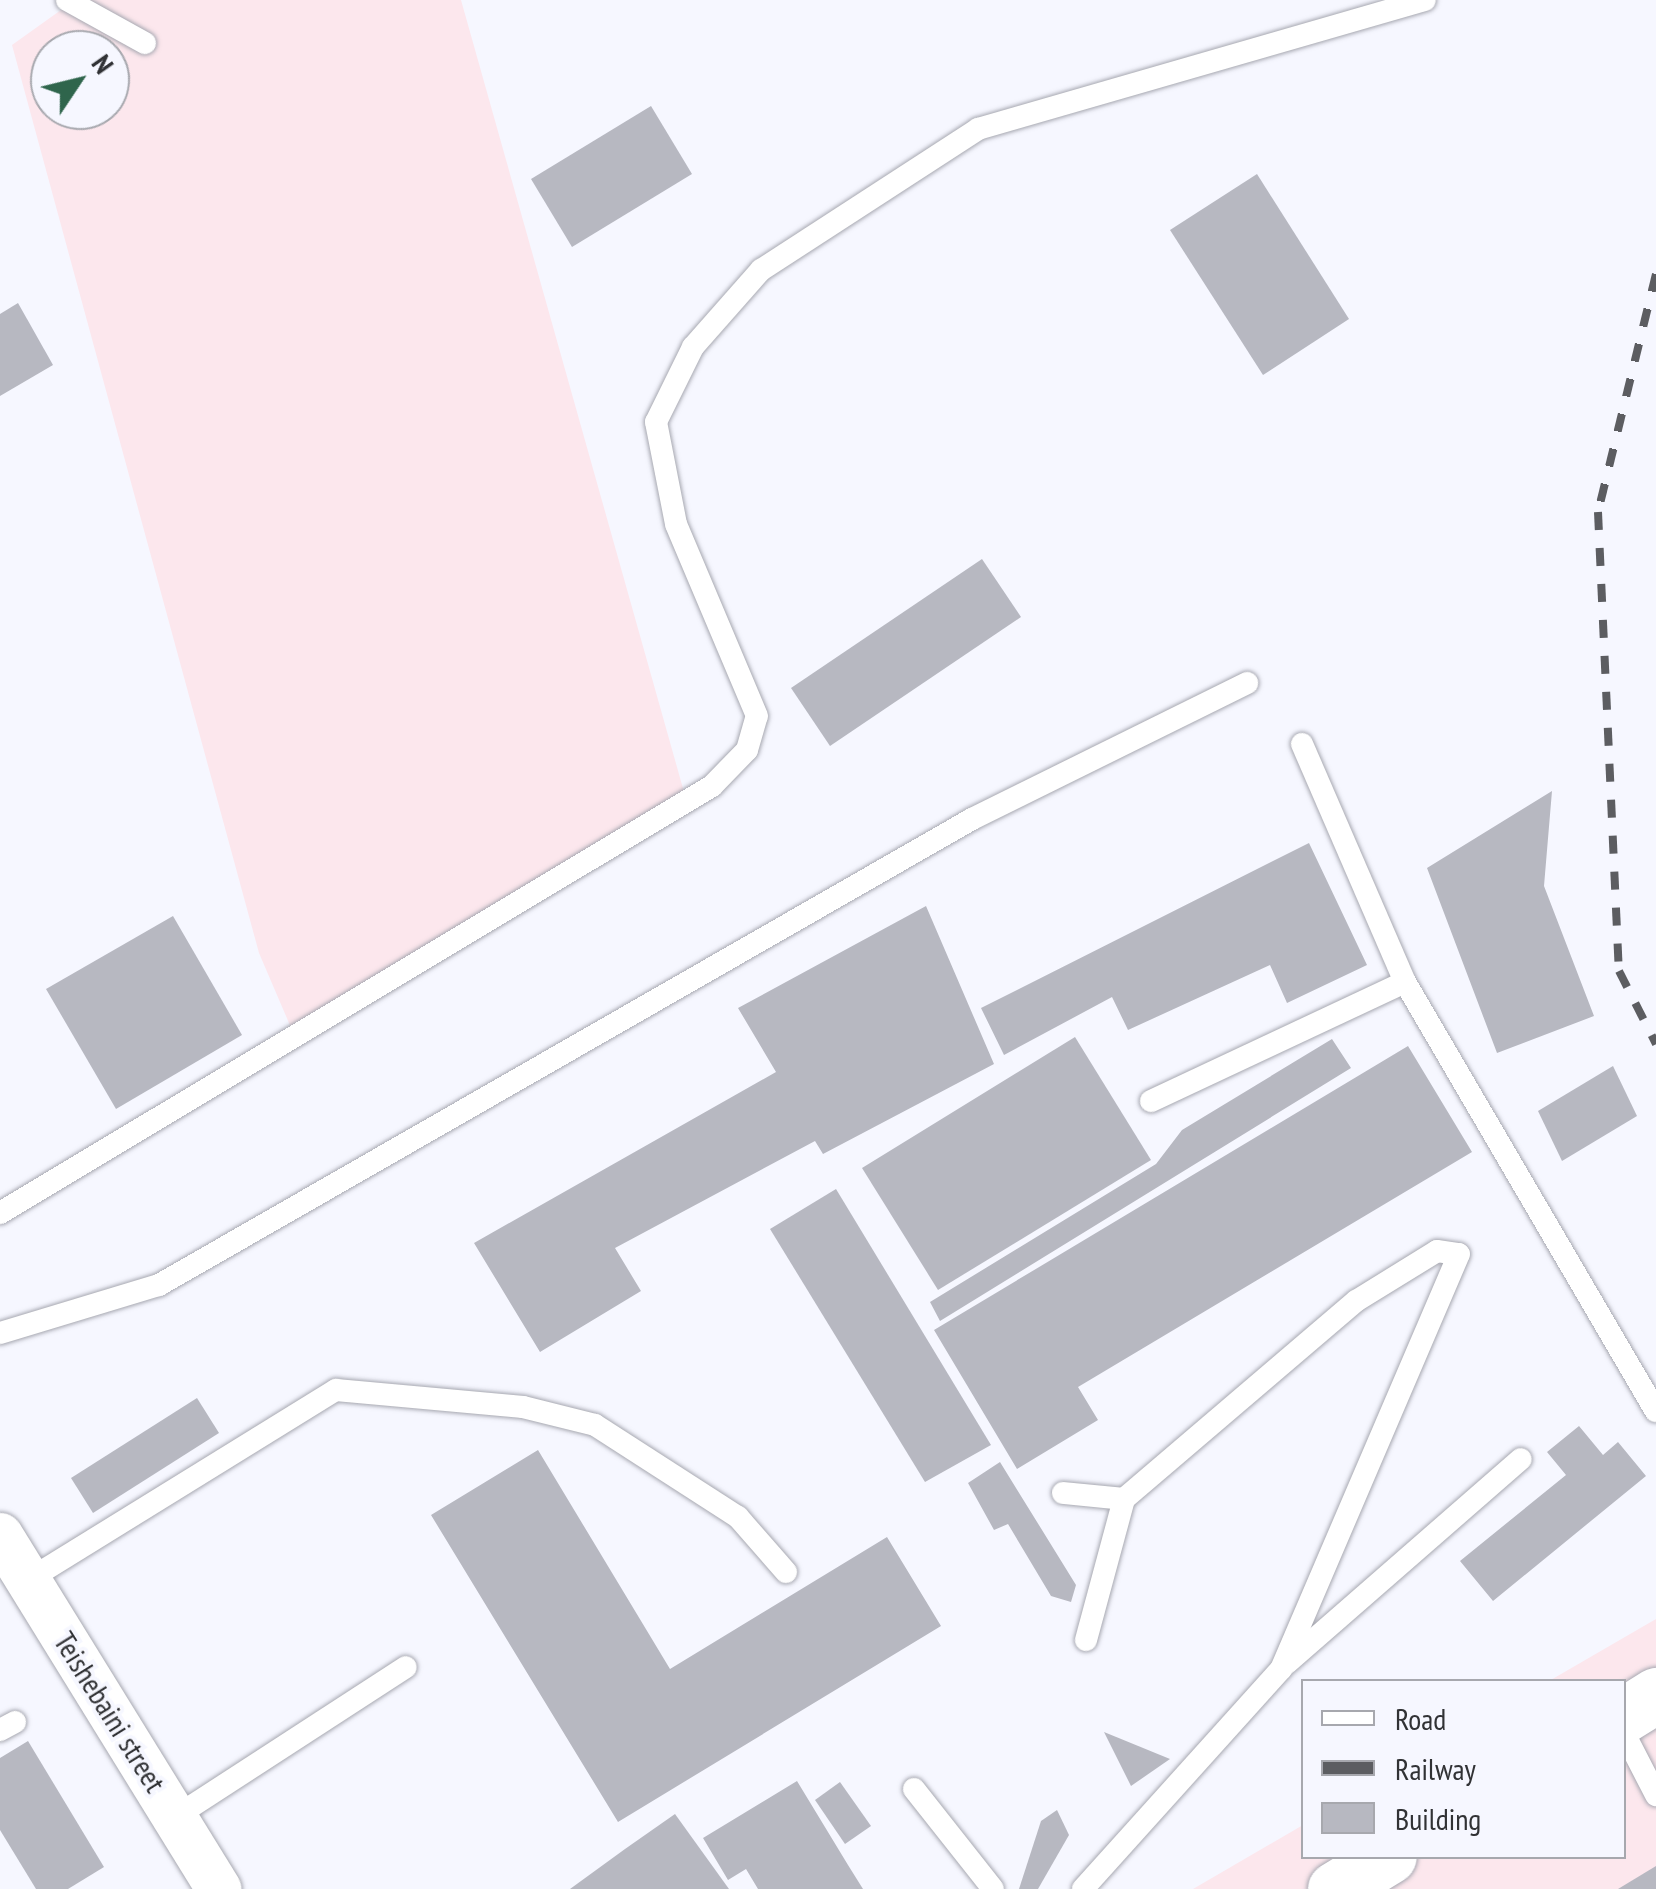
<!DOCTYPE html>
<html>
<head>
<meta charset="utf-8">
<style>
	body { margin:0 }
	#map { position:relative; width:1656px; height:1889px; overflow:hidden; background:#f6f7ff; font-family:"PT Sans Narrow",sans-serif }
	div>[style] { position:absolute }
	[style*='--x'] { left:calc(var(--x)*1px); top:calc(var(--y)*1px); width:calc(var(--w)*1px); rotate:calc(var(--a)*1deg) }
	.industrial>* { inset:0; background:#fce7ed }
	.building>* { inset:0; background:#b7b8c1 }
	.roads { filter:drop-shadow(0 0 2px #a7a8b1) drop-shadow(0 0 2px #a7a8b1) }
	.service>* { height:22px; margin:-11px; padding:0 11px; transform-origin:11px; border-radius:11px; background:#fff }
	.minor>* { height:45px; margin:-22.5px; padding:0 22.5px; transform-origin:22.5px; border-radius:22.5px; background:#fff }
	.tertiary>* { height:55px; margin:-27.5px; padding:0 27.5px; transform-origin:27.5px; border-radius:27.5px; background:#fff }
	.rail>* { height:8px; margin-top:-4px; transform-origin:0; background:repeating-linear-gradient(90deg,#5c5d61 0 18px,transparent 0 36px) }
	span { translate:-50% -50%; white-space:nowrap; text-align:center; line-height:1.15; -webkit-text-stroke:8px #f6f7ff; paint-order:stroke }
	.street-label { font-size:30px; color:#313235 }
	.legend { position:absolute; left:1301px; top:1679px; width:325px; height:180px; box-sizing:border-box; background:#f6f7ff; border:2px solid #a7a8ae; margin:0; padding:12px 18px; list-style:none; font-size:30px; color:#313235 }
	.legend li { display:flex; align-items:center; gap:20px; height:50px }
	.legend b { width:50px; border:2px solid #a7a8ae }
	.north { position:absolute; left:30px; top:30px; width:100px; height:100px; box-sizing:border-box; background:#f6f7ff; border:2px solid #a7a8ae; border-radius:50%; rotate:55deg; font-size:28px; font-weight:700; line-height:40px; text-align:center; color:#313235 }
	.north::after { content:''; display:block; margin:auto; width:35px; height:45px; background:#2f654c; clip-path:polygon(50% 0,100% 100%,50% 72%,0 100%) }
</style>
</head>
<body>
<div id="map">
	<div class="industrial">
		<i style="clip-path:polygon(evenodd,75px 0,461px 0,684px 792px,292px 1030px,259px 953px,12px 45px,75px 0,50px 50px,110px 50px,110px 110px,50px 110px,50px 50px)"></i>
		<i style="clip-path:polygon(1656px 1619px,1656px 1889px,1193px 1889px,1303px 1825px,1304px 1856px,1624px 1856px,1624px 1682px,1549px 1681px)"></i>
	</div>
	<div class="building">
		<i style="clip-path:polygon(651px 106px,692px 174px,572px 247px,531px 179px)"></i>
		<i style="clip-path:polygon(1257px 174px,1349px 319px,1263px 375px,1170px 230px)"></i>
		<i style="clip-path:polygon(18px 303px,53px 365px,0 396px,0 314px)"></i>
		<i style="clip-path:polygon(982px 559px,1021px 617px,830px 746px,791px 688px)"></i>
		<i style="clip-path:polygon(1552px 791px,1544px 886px,1594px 1016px,1497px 1053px,1427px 868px)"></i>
		<i style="clip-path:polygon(1309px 843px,1367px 965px,1287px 1003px,1270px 965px,1128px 1030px,1112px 997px,1004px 1055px,981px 1008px)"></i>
		<i style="clip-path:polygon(926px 906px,994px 1064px,823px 1154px,815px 1141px,615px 1248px,641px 1291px,540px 1352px,474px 1243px,776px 1072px,738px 1008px)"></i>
		<i style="clip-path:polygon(173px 916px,242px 1035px,116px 1109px,46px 989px)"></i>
		<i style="clip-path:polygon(1075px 1037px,1151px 1160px,938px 1290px,862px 1168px)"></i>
		<i style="clip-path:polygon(1332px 1039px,1351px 1068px,940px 1321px,930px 1302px,1156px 1164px,1182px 1130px)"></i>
		<i style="clip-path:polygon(1408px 1046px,1472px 1152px,1078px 1387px,1098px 1420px,1017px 1469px,934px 1330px)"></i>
		<i style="clip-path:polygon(1613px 1066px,1637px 1116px,1562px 1161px,1538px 1111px)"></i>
		<i style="clip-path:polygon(836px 1189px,991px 1445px,925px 1482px,770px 1229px)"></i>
		<i style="clip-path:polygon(197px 1398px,219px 1433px,93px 1513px,71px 1478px)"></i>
		<i style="clip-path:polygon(1579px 1426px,1603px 1455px,1618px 1442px,1646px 1476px,1493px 1601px,1460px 1561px,1566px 1475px,1547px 1452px)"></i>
		<i style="clip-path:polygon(538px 1450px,670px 1669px,887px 1537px,941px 1626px,618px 1822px,431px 1515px)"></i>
		<i style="clip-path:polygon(1000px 1462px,1076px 1585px,1071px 1602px,1051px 1596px,1008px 1524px,994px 1530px,968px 1483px)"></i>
		<i style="clip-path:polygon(1104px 1732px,1170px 1759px,1131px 1786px)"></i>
		<i style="clip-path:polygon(28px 1741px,104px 1867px,68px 1889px,36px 1889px,0 1830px,0 1758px)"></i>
		<i style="clip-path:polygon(797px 1781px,848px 1865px,863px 1889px,758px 1889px,746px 1869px,728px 1880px,703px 1838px)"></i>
		<i style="clip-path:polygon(840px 1782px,871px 1826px,845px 1844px,815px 1800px)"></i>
		<i style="clip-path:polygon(1057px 1810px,1069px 1835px,1038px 1889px,1019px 1889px,1041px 1821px)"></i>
		<i style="clip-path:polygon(675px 1814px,729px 1889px,570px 1889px,625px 1849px)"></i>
		<i style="clip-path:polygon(1656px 1866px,1656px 1889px,1618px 1889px)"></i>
	</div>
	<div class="roads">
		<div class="service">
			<i style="--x:67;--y:0;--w:89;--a:28.9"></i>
			<i style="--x:1302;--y:744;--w:259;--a:66.6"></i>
			<i style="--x:1405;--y:982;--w:497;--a:59.7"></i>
			<i style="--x:1151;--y:1101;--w:280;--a:-25.1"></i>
			<i style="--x:0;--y:1213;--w:830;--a:-30.95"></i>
			<i style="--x:712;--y:786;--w:50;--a:-45.8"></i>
			<i style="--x:747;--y:750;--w:35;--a:-74"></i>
			<i style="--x:757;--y:716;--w:208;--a:-112.9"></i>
			<i style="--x:676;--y:524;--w:104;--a:-101.1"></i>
			<i style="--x:656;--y:422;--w:84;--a:-63.7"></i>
			<i style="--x:693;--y:347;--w:103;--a:-48.6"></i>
			<i style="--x:761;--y:270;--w:259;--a:-33"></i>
			<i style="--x:978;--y:129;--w:465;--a:-16.1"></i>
			<i style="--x:0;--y:1333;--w:166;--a:-16.8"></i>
			<i style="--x:159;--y:1285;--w:937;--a:-29.82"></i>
			<i style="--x:972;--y:819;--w:307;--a:-26.3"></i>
			<i style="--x:1063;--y:1493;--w:61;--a:5.6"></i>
			<i style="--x:1124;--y:1499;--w:305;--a:-40.5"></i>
			<i style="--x:1356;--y:1301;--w:95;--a:-31.7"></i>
			<i style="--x:1437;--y:1251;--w:22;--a:8"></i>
			<i style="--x:1459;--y:1254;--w:452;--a:113.2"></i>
			<i style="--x:1281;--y:1669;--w:296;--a:132"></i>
			<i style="--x:28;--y:1580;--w:362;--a:-31.7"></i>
			<i style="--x:336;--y:1390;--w:188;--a:5.2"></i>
			<i style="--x:523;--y:1407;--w:74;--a:14"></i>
			<i style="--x:595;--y:1425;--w:170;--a:32.8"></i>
			<i style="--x:738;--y:1517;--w:73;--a:48.9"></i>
			<i style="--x:1086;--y:1640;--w:146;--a:-74.9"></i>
			<i style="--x:1287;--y:1663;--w:310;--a:-41.1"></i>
			<i style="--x:0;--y:1730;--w:17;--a:-28"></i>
			<i style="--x:1624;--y:1733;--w:70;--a:62.7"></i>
			<i style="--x:914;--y:1789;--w:127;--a:51.7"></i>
			<i style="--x:175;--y:1817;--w:275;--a:-33"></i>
		</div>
		<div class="minor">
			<i style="--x:0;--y:1535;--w:416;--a:58.3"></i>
		</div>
		<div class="tertiary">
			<i style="--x:1624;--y:1715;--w:38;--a:-32"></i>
			<i style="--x:1335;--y:1889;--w:63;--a:-31.4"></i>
		</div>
	</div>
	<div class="rail">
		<i style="--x:1656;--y:274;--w:245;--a:103.7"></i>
		<i style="--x:1598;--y:512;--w:459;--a:87.4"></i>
		<i style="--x:1619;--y:971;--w:82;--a:63.1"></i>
	</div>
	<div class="street-label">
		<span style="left:110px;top:1712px;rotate:58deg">Teishebaini street</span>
	</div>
	<ul class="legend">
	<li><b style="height:12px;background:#fff"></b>Road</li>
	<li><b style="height:12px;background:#5c5d61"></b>Railway</li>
	<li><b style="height:28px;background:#b7b8c1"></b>Building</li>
	</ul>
	<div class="north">N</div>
</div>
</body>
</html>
